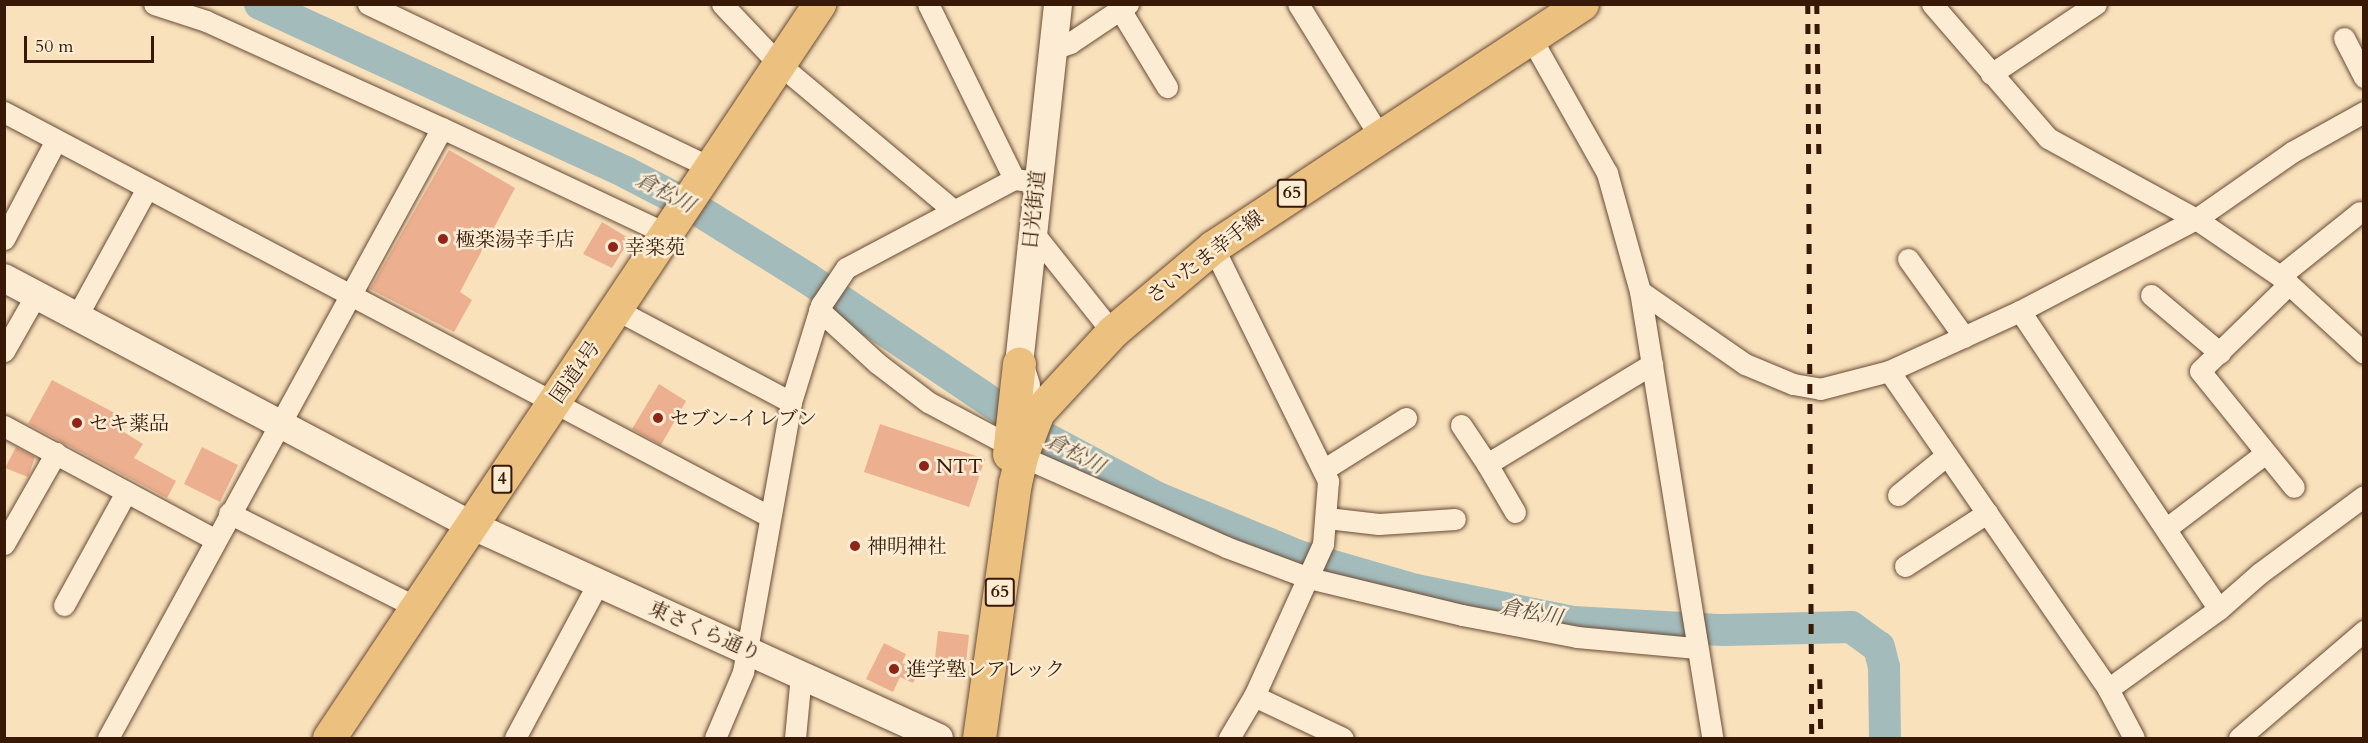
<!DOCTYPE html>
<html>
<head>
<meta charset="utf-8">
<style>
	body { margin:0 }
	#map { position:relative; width:2368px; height:743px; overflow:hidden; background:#f9e1bc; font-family:Cardo,"Noto Serif JP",serif }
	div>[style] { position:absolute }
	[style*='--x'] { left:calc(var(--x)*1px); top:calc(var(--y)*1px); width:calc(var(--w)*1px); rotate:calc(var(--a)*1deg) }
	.river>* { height:32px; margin:-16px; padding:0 16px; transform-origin:16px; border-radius:16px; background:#a3bbbb }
	.building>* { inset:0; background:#ecaf8f }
	.roads { filter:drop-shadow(0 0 2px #684b35) drop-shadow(0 0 2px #684b35) }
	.street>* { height:21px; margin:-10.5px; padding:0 10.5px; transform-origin:10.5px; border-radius:10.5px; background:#fbecd3 }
	.secondary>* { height:28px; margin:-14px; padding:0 14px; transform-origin:14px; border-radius:14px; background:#fbecd3 }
	.primary>* { height:33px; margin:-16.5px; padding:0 16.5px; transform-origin:16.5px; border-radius:16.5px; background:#ecc07e }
	.highway>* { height:33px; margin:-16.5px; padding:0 16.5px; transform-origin:16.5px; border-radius:16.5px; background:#ecc07e }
	.rail>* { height:4.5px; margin-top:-2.25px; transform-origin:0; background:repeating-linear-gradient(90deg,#381908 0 10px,transparent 0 20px) }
	.dots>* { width:16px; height:16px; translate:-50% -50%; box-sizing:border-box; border:3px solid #fbecd3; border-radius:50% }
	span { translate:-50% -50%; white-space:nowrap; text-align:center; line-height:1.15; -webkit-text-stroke:5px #fbecd3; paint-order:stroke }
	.shield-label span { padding:2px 4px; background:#fbecd3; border:2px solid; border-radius:4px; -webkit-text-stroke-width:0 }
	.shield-label { font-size:18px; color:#381908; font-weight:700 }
	.street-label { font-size:20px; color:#381908 }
	.poi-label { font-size:20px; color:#381908 }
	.left { translate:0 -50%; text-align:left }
	.water-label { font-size:21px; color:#5d5247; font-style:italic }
	.frame { position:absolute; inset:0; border:6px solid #381908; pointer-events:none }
	.scale { position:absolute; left:24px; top:36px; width:130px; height:27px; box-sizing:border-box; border:3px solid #381908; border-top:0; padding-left:8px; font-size:18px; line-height:21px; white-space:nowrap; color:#381908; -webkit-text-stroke:4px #fbecd3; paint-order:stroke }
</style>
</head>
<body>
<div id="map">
	<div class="river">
		<i style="--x:260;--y:4;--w:404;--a:24.7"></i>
		<i style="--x:627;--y:173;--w:74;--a:27.3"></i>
		<i style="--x:693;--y:207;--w:134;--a:31.9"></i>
		<i style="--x:807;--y:278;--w:279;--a:34"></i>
		<i style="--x:1038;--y:434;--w:136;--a:28.1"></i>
		<i style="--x:1158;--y:498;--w:152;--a:22.4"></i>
		<i style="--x:1299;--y:556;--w:122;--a:16.2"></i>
		<i style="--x:1416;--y:590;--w:160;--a:11.5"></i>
		<i style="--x:1573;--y:622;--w:150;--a:3.1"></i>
		<i style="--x:1723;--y:630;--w:128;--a:-1.3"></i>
		<i style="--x:1851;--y:627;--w:34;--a:36"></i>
		<i style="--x:1879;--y:647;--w:21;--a:76"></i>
		<i style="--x:1884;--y:667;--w:71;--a:89.2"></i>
	</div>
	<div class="building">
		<i style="clip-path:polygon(449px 150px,515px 188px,460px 292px,472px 300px,454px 332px,370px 289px)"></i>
		<i style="clip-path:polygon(602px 222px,630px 239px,612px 268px,583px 254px)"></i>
		<i style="clip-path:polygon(52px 380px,128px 420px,122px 431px,143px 444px,134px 458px,176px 481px,167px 498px,28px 424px)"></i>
		<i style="clip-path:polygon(659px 384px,686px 401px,661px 445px,632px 429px)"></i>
		<i style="clip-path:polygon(880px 424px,985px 459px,969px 507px,864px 472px)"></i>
		<i style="clip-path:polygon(16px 447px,35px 457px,28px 477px,5px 468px)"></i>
		<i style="clip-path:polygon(202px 447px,238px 465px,220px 502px,184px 484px)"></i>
		<i style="clip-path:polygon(938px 631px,969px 635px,966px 663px,935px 659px)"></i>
		<i style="clip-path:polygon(884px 643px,906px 654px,902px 663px,919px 671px,913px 683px,900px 677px,893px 692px,866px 679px)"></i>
	</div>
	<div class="roads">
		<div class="street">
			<i style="--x:154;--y:4;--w:55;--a:18.1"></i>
			<i style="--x:206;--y:21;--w:259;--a:24.4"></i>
			<i style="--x:368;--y:4;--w:379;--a:25.5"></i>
			<i style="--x:722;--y:4;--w:83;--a:46.5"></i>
			<i style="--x:779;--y:64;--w:227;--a:40"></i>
			<i style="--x:928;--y:4;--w:195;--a:63.8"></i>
			<i style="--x:1298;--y:4;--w:154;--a:58.3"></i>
			<i style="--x:1932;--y:4;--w:177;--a:49.1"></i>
			<i style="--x:2048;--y:138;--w:169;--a:28.7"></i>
			<i style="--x:2196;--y:219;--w:102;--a:34.2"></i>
			<i style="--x:2280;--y:276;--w:114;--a:42.5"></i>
			<i style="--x:1121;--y:11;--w:89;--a:58.8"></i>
			<i style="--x:1531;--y:38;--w:155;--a:60.6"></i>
			<i style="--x:1607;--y:173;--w:123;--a:74.4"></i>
			<i style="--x:1640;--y:291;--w:453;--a:80.8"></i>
			<i style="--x:2344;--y:38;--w:44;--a:62.9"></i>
			<i style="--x:1053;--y:49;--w:18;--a:-19"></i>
			<i style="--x:1070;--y:43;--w:70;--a:-33.9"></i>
			<i style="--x:1991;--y:74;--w:126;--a:-33.7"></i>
			<i style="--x:4;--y:112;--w:865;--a:27.84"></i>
			<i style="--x:1031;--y:230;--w:130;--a:51.5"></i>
			<i style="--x:4;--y:239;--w:112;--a:-62.3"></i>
			<i style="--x:1213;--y:247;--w:261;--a:63.8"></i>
			<i style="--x:1328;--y:481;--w:63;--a:94.5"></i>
			<i style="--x:1323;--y:544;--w:167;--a:114.4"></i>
			<i style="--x:1254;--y:696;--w:49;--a:120.8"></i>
			<i style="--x:1908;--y:259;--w:96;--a:54.3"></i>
			<i style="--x:2280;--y:276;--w:102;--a:-38.7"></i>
			<i style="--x:2289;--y:284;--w:124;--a:135.7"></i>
			<i style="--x:2200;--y:371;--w:149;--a:51"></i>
			<i style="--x:1640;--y:291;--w:128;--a:34.8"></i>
			<i style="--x:1745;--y:364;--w:52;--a:22.6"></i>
			<i style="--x:1793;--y:384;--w:27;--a:10"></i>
			<i style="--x:1820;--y:389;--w:71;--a:-14.6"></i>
			<i style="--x:1889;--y:371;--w:144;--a:-24.6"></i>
			<i style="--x:2020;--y:311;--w:199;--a:-27.6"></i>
			<i style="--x:2196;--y:219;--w:117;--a:-34.9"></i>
			<i style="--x:2292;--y:152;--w:82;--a:-29.1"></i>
			<i style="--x:2151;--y:295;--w:90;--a:40"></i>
			<i style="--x:617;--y:310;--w:197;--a:27.9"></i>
			<i style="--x:819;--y:310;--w:79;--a:42.4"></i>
			<i style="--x:877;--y:363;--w:64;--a:37.4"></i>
			<i style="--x:928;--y:402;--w:92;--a:28"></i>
			<i style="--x:2020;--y:311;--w:358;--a:56.3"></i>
			<i style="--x:77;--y:316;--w:146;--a:-61.3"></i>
			<i style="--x:4;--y:351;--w:64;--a:-60.3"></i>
			<i style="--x:1889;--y:371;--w:386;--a:55.4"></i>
			<i style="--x:2108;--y:689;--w:55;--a:62"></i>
			<i style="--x:1461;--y:425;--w:47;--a:56.3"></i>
			<i style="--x:4;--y:426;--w:238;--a:28.3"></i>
			<i style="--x:1021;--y:456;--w:224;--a:23.9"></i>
			<i style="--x:1226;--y:547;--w:89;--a:20.5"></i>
			<i style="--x:1309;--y:578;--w:157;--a:13.6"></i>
			<i style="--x:1462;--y:615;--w:117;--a:10.8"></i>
			<i style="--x:1577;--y:637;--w:120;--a:5.3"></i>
			<i style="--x:1323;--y:470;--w:98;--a:-32.1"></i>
			<i style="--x:1898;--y:495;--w:63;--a:-39.2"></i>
			<i style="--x:1515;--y:512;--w:56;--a:-120.3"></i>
			<i style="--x:1487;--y:464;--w:193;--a:-31.2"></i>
			<i style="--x:229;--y:513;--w:209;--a:26.7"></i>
			<i style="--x:1327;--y:518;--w:52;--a:6.6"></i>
			<i style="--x:1379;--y:524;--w:76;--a:-3.8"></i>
			<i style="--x:2168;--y:527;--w:121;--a:-37.2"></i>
			<i style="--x:4;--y:544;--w:105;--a:-60.3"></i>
			<i style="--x:1905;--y:566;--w:98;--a:-32.9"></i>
			<i style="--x:64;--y:605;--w:129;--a:-61.2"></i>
			<i style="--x:2108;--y:689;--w:137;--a:-35.8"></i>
			<i style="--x:2219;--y:609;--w:55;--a:-41.3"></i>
			<i style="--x:2260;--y:573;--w:129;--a:-36.5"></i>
			<i style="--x:1254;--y:696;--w:98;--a:25.3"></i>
			<i style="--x:108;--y:738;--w:695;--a:-61.3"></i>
			<i style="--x:442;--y:128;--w:249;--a:25.2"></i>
			<i style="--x:515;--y:738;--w:176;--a:-61.8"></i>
			<i style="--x:715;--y:738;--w:72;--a:-67"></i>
			<i style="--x:743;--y:672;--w:274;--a:-79.9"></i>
			<i style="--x:791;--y:402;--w:102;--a:-72.8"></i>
			<i style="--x:821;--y:305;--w:45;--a:-56"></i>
			<i style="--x:846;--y:268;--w:190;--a:-27.9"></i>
			<i style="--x:1014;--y:179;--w:23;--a:7"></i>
			<i style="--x:795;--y:738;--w:64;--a:-84.6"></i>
			<i style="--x:2239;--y:738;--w:165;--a:-40.6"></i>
		</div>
		<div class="secondary">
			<i style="--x:4;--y:278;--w:528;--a:27.87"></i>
			<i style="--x:471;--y:525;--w:514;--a:24.47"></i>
			<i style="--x:1026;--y:385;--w:22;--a:-108"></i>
			<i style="--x:1019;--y:364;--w:362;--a:-83.8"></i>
		</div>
		<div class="primary">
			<i style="--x:1009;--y:454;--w:91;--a:-83.7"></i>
			<i style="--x:979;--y:738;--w:258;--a:-82"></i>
			<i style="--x:1015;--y:483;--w:28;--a:-77"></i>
			<i style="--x:1021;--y:456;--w:47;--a:-68.9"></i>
			<i style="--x:1038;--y:412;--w:109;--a:-47.2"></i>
			<i style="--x:1112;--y:332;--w:132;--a:-40.1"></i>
			<i style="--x:1213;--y:247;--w:442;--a:-33.4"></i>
		</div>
		<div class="highway">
			<i style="--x:329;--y:738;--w:883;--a:-56.27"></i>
		</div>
	</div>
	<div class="rail">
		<i style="--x:1808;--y:4;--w:734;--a:89.69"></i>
		<i style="--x:1817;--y:4;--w:150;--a:89.2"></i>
		<i style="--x:1820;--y:679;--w:59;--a:89"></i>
	</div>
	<div class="dots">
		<i style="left:443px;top:239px;background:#8f2418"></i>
		<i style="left:613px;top:247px;background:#8f2418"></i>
		<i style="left:658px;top:418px;background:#8f2418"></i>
		<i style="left:77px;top:423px;background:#8f2418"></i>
		<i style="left:924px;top:466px;background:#8f2418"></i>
		<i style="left:855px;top:546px;background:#8f2418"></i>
		<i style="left:894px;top:669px;background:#8f2418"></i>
	</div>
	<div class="shield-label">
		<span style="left:1292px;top:193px">65</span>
		<span style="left:502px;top:479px">4</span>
		<span style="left:1000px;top:592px">65</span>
	</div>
	<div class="street-label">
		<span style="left:1034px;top:210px;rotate:-84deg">日光街道</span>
		<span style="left:1205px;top:257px;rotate:-37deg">さいたま幸手線</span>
		<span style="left:575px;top:372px;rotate:-55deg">国道4号</span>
		<span style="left:705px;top:631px;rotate:24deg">東さくら通り</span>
	</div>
	<div class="poi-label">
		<span class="left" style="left:455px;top:239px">極楽湯幸手店</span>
		<span class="left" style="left:625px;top:247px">幸楽苑</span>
		<span class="left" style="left:670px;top:418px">セブン-イレブン</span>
		<span class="left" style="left:89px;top:423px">セキ薬品</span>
		<span class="left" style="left:936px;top:466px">NTT</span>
		<span class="left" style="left:867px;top:546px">神明神社</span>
		<span class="left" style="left:906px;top:669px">進学塾レアレック</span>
	</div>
	<div class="water-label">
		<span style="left:665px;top:193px;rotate:28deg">倉松川</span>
		<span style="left:1075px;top:454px;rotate:28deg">倉松川</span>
		<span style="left:1531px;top:613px;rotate:11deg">倉松川</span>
	</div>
	<div class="frame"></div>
	<div class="scale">50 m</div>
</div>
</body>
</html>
